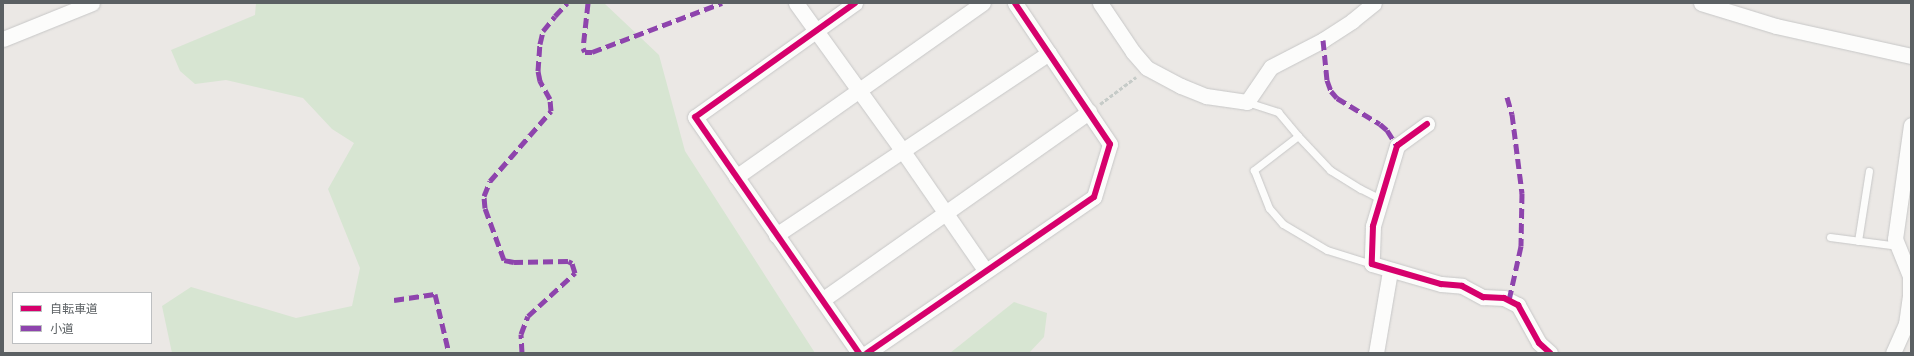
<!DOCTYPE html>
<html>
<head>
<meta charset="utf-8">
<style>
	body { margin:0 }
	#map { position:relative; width:1914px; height:356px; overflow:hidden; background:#ebe8e5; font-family:Manrope,"Noto Sans JP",sans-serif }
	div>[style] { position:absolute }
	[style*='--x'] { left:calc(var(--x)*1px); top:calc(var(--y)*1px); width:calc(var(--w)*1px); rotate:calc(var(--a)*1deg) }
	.green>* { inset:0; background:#d7e5d2 }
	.path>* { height:2.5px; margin-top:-1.25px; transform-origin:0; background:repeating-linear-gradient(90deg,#c6cbc8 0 4px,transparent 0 6px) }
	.roads { filter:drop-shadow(0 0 1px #c7c7c7) drop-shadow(0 0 1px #c7c7c7) }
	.lane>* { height:7px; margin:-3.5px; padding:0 3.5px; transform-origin:3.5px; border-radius:3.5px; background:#fcfcfb }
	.street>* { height:15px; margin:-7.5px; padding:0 7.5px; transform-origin:7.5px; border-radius:7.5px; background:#fcfcfb }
	.quiet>* { height:5px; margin-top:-2.5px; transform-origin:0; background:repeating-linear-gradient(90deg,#8e44ad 0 10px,transparent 0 15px) }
	.cycleway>* { height:6px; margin:-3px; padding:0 3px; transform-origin:3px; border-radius:3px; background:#d6006c }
	span { translate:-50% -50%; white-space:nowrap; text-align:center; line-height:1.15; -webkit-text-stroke:4px #fff; paint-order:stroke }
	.frame { position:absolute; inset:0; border:4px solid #5b6063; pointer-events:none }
	.legend { position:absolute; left:12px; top:292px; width:140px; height:52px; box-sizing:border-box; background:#fff; border:1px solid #bdbfc1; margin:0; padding:5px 7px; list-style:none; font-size:12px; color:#5b6063 }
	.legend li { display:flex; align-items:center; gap:8px; height:20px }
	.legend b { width:20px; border:1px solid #bdbfc1 }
</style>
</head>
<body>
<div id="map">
	<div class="green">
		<i style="clip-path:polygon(256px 3px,604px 3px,659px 55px,685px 151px,815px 353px,172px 353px,162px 306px,191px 287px,296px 318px,352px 306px,360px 268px,328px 189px,354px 143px,332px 129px,303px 98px,226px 80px,195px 84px,180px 71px,171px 50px,255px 15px)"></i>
		<i style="clip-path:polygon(1014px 302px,1047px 313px,1044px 337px,1029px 353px,950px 353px)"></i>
	</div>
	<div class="path">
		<i style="--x:1100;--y:104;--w:45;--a:-36.9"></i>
	</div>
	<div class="roads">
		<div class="lane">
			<i style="--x:1247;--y:102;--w:33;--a:18"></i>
			<i style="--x:1278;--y:112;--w:31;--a:50"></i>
			<i style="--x:1298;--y:136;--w:56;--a:142.3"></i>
			<i style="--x:1254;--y:170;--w:41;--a:68.5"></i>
			<i style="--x:1269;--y:208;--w:21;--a:49"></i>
			<i style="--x:1283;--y:224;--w:51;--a:30.6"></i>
			<i style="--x:1327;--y:250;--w:47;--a:17.3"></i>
			<i style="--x:1298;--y:136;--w:47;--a:46.7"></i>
			<i style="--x:1330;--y:170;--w:36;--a:32"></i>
			<i style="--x:1361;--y:189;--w:22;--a:27"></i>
			<i style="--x:1830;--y:237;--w:69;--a:7.5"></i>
			<i style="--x:1858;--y:241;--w:71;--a:-81.1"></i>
		</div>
		<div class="street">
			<i style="--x:796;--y:3;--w:181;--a:54.2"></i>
			<i style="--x:902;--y:150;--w:146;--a:55.3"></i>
			<i style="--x:855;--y:3;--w:196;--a:144.5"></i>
			<i style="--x:695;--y:117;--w:287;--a:55.2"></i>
			<i style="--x:1100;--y:3;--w:59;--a:56"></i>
			<i style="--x:1133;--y:52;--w:21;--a:49"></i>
			<i style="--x:1147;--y:68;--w:38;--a:28"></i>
			<i style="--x:1181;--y:86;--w:27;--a:22"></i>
			<i style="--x:1206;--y:96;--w:41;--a:8.3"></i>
			<i style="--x:1247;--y:102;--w:42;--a:-55.6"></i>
			<i style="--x:1271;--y:67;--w:59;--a:-27.4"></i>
			<i style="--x:1323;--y:40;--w:35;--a:-33"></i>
			<i style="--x:1352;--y:21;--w:28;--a:-39"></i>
			<i style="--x:1701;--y:3;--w:78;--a:17"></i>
			<i style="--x:1776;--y:26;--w:138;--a:12.5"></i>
			<i style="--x:3;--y:39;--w:96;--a:-22"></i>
			<i style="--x:1427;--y:124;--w:37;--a:144"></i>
			<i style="--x:1397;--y:146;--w:84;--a:106.7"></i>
			<i style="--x:1373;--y:226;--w:38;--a:92"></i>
			<i style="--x:1372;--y:264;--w:72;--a:16.2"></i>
			<i style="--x:1441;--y:284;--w:21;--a:5"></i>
			<i style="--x:1462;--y:286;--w:24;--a:28"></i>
			<i style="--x:1483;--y:297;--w:21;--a:3"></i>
			<i style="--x:1504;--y:298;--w:16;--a:27"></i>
			<i style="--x:1518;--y:305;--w:43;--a:61.1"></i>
			<i style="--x:1539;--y:343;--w:15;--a:42"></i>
			<i style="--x:736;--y:177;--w:302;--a:-35.2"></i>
			<i style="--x:776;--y:235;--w:328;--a:-33.7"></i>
			<i style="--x:822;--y:300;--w:327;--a:-35.2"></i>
			<i style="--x:867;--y:353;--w:275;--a:-34.5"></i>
			<i style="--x:1094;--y:197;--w:55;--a:-73.2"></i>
			<i style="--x:1110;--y:144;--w:170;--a:-124"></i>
			<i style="--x:1376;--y:353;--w:83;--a:-80.3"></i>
			<i style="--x:1893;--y:353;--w:32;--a:-66"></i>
			<i style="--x:1906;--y:324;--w:27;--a:-82"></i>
			<i style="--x:1910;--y:297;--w:21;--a:-90"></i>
			<i style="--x:1910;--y:276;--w:40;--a:-112"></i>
			<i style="--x:1895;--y:239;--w:115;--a:-82"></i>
		</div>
	</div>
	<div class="quiet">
		<i style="--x:588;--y:3;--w:45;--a:96.3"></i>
		<i style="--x:583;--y:48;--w:4;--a:63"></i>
		<i style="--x:585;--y:52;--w:7;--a:0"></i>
		<i style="--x:592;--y:52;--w:139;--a:-20.7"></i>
		<i style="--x:1323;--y:40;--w:40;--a:84.3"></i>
		<i style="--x:1327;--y:80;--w:12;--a:70"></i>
		<i style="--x:1331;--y:91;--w:9;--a:49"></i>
		<i style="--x:1337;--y:98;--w:50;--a:31.2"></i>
		<i style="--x:1380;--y:124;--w:9;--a:41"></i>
		<i style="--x:1387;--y:130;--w:19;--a:58"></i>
		<i style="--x:1507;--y:97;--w:18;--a:74"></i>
		<i style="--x:1512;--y:114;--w:80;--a:82.8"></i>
		<i style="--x:1522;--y:193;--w:53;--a:91.1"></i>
		<i style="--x:1521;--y:246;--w:55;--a:102.5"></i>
		<i style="--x:394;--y:300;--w:41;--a:-8.3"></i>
		<i style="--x:435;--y:294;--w:61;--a:76.7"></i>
		<i style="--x:522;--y:353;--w:19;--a:-93"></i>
		<i style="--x:521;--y:334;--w:19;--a:-69"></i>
		<i style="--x:528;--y:316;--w:64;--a:-42.5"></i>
		<i style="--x:575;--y:273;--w:10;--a:-107"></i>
		<i style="--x:572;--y:263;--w:4;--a:-153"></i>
		<i style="--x:568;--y:261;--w:54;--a:178.9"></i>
		<i style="--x:514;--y:262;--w:10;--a:-169"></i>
		<i style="--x:504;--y:260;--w:55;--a:-110.1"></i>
		<i style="--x:485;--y:208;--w:12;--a:-95"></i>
		<i style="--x:484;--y:196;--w:16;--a:-68"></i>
		<i style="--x:490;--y:181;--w:93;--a:-48.9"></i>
		<i style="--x:551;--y:111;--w:12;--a:-95"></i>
		<i style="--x:550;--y:99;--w:21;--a:-119"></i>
		<i style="--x:540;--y:81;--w:10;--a:-101"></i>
		<i style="--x:538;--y:71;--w:27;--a:-86"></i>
		<i style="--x:540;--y:44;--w:13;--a:-77"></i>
		<i style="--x:543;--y:31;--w:19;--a:-51"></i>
		<i style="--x:555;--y:16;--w:18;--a:-47"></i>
	</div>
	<div class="cycleway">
		<i style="--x:855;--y:3;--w:196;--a:144.5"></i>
		<i style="--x:695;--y:117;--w:287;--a:55.2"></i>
		<i style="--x:1427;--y:124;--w:37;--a:144"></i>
		<i style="--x:1397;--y:146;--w:84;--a:106.7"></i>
		<i style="--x:1373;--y:226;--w:38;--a:92"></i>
		<i style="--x:1372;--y:264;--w:72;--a:16.2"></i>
		<i style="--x:1441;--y:284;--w:21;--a:5"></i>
		<i style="--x:1462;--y:286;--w:24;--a:28"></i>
		<i style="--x:1483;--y:297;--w:21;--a:3"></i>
		<i style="--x:1504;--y:298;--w:16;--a:27"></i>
		<i style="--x:1518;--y:305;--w:43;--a:61.1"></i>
		<i style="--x:1539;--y:343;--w:15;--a:42"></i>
		<i style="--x:867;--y:353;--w:275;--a:-34.5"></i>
		<i style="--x:1094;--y:197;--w:55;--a:-73.2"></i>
		<i style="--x:1110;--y:144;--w:170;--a:-124"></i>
	</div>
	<div class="frame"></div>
	<ul class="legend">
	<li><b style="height:5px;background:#d6006c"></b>自転車道</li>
	<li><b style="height:5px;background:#8e44ad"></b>小道</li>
	</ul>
</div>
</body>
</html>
